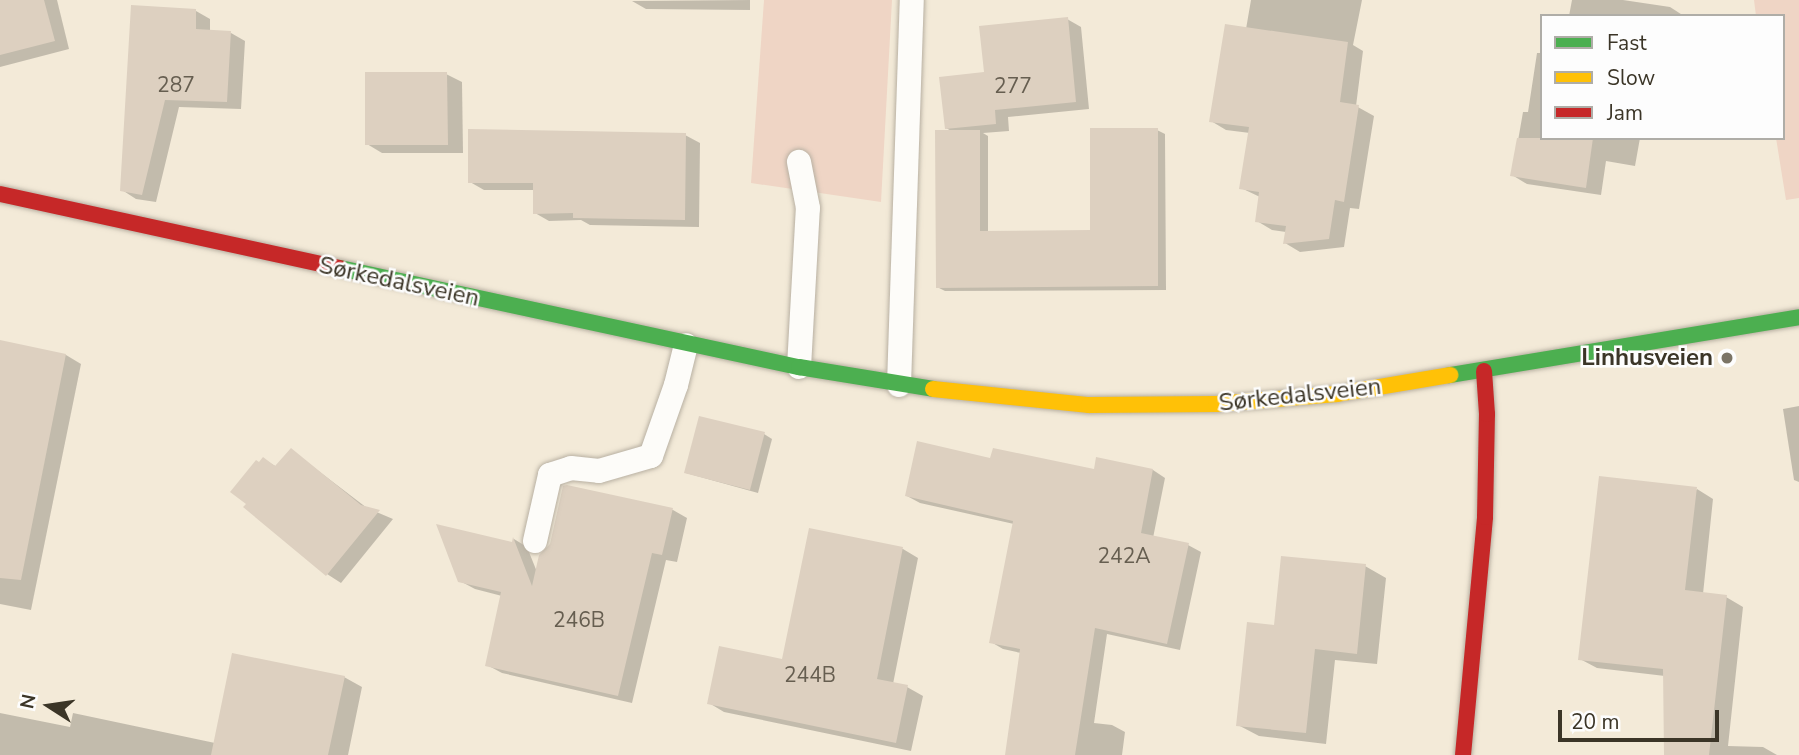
<!DOCTYPE html>
<html>
<head>
<meta charset="utf-8">
<style>
	body { margin:0 }
	#map { position:relative; width:1799px; height:755px; overflow:hidden; background:#f3ead8; font-family:"Nunito Sans",sans-serif }
	div>[style] { position:absolute }
	[style*='--x'] { left:calc(var(--x)*1px); top:calc(var(--y)*1px); width:calc(var(--w)*1px); rotate:calc(var(--a)*1deg) }
	.green>* { inset:0; background:#efd5c5 }
	.shadow>* { inset:0; background:#0003 }
	.building>* { inset:0; background:#ddd0c0 }
	.roads { filter:drop-shadow(0 0 2px #b8b0a2) drop-shadow(0 0 2px #b8b0a2) }
	.lane>* { height:24px; margin:-12px; padding:0 12px; transform-origin:12px; border-radius:12px; background:#fdfcf9 }
	.fast>* { height:16px; margin:-8px; padding:0 8px; transform-origin:8px; border-radius:8px; background:#4caf50 }
	.slow>* { height:16px; margin:-8px; padding:0 8px; transform-origin:8px; border-radius:8px; background:#ffc107 }
	.jam>* { height:16px; margin:-8px; padding:0 8px; transform-origin:8px; border-radius:8px; background:#c62828 }
	.dots>* { width:19px; height:19px; translate:-50% -50%; box-sizing:border-box; border:4px solid #fdfdfd; border-radius:50% }
	span { translate:-50% -50%; white-space:nowrap; text-align:center; line-height:1.15; -webkit-text-stroke:5px #fdfdfd; paint-order:stroke }
	.number-label { font-size:21px; color:#665e50 }
	.number-label span { -webkit-text-stroke-width:0 }
	.street-label { font-size:24px; color:#3b3527 }
	.poi-label { font-size:24px; color:#3b3527; font-weight:700 }
	.right { translate:-100% -50%; text-align:right }
	.legend { position:absolute; left:1540px; top:14px; width:245px; height:126px; box-sizing:border-box; background:#fdfdfd; border:2px solid #afada7; margin:0; padding:9px 12px; list-style:none; font-size:21px; color:#3b3527 }
	.legend li { display:flex; align-items:center; gap:14px; height:35px }
	.legend b { width:35px; border:2px solid #afada7 }
	.north { position:absolute; left:14px; top:671px; width:70px; height:70px; -webkit-text-stroke:5px #fdfdfd; paint-order:stroke; rotate:282deg; font-size:19px; font-weight:700; line-height:28px; text-align:center; color:#3b3527 }
	.north::after { content:''; display:block; margin:auto; width:24px; height:32px; background:#3b3527; clip-path:polygon(50% 0,100% 100%,50% 72%,0 100%) }
	.scale { position:absolute; left:1558px; top:710px; width:161px; height:32px; box-sizing:border-box; border:4px solid #3b3527; border-top:0; padding-left:9px; font-size:21px; line-height:24px; white-space:nowrap; color:#3b3527; -webkit-text-stroke:5px #fdfdfd; paint-order:stroke }
</style>
</head>
<body>
<div id="map">
	<div class="green">
		<i style="clip-path:polygon(764px 0,892px 0,881px 202px,751px 183px)"></i>
		<i style="clip-path:polygon(1754px 0,1799px 0,1799px 198px,1786px 200px,1776px 138px,1783px 138px,1783px 16px,1756px 16px)"></i>
	</div>
	<div class="shadow">
		<i style="clip-path:polygon(0 0,57px 0,69px 49px,0 67px)"></i>
		<i style="clip-path:polygon(750px 0,750px 10px,646px 9px,632px 1px)"></i>
		<i style="clip-path:polygon(1251px 0,1362px 0,1353px 45px,1363px 51px,1356px 106px,1374px 116px,1359px 209px,1350px 208px,1344px 247px,1300px 252px,1285px 243px,1286px 232px,1272px 230px,1257px 221px,1260px 197px,1241px 188px,1250px 133px,1226px 130px,1211px 121px,1246px 29px)"></i>
		<i style="clip-path:polygon(1572px 0,1623px 0,1670px 7px,1684px 16px,1569px 16px)"></i>
		<i style="clip-path:polygon(196px 11px,210px 19px,210px 32px,231px 33px,245px 41px,241px 109px,179px 107px,156px 202px,136px 199px,122px 190px)"></i>
		<i style="clip-path:polygon(1067px 19px,1081px 27px,1089px 109px,1008px 117px,1009px 131px,983px 133px,988px 136px,988px 232px,1091px 232px,1157px 130px,1165px 134px,1166px 290px,945px 291px,937px 287px,953px 132px,946px 128px,986px 73px)"></i>
		<i style="clip-path:polygon(1537px 53px,1542px 53px,1542px 138px,1640px 138px,1635px 166px,1606px 161px,1601px 195px,1527px 184px,1512px 175px,1523px 112px,1528px 112px)"></i>
		<i style="clip-path:polygon(446px 74px,462px 82px,463px 153px,382px 153px,367px 144px)"></i>
		<i style="clip-path:polygon(685px 135px,700px 143px,699px 227px,590px 225px,581px 220px,549px 221px,535px 213px,535px 190px,484px 190px,470px 182px)"></i>
		<i style="clip-path:polygon(0 342px,66px 355px,81px 364px,31px 610px,0 604px)"></i>
		<i style="clip-path:polygon(1799px 406px,1799px 482px,1794px 480px,1783px 409px)"></i>
		<i style="clip-path:polygon(764px 434px,772px 439px,758px 493px,686px 473px)"></i>
		<i style="clip-path:polygon(291px 450px,367px 508px,393px 519px,341px 583px,327px 574px,260px 464px,263px 459px,277px 467px)"></i>
		<i style="clip-path:polygon(992px 460px,1095px 471px,1153px 470px,1165px 478px,1153px 538px,1188px 545px,1201px 552px,1180px 650px,1107px 634px,1094px 723px,1112px 725px,1125px 732px,1122px 755px,1006px 755px,1021px 653px,1003px 649px,991px 642px,1014px 524px,920px 503px,907px 496px)"></i>
		<i style="clip-path:polygon(567px 487px,673px 510px,687px 518px,677px 562px,666px 560px,632px 703px,502px 673px,487px 665px,502px 596px,475px 589px,460px 581px,513px 544px,514px 539px,527px 547px,537px 572px,551px 545px)"></i>
		<i style="clip-path:polygon(1697px 489px,1713px 499px,1703px 594px,1726px 597px,1743px 607px,1728px 746px,1763px 747px,1777px 755px,1666px 755px,1665px 676px,1597px 668px,1580px 659px)"></i>
		<i style="clip-path:polygon(811px 530px,903px 549px,918px 558px,893px 684px,907px 687px,923px 696px,911px 751px,724px 712px,709px 703px,783px 661px)"></i>
		<i style="clip-path:polygon(1365px 566px,1386px 578px,1377px 664px,1335px 660px,1326px 744px,1259px 736px,1238px 725px,1276px 626px)"></i>
		<i style="clip-path:polygon(344px 677px,362px 687px,348px 755px,0 755px,0 713px,70px 727px,73px 713px,215px 743px)"></i>
	</div>
	<div class="building">
		<i style="clip-path:polygon(0 0,44px 0,55px 41px,0 55px)"></i>
		<i style="clip-path:polygon(131px 5px,196px 9px,196px 29px,231px 31px,227px 102px,165px 100px,142px 195px,120px 191px)"></i>
		<i style="clip-path:polygon(1068px 17px,1076px 102px,995px 110px,996px 124px,945px 129px,939px 77px,984px 72px,979px 26px)"></i>
		<i style="clip-path:polygon(1225px 24px,1348px 42px,1340px 102px,1359px 105px,1344px 202px,1335px 200px,1329px 239px,1283px 244px,1286px 226px,1255px 222px,1259px 192px,1239px 189px,1249px 127px,1209px 122px)"></i>
		<i style="clip-path:polygon(365px 72px,447px 72px,448px 145px,365px 145px)"></i>
		<i style="clip-path:polygon(1090px 128px,1158px 128px,1158px 286px,936px 288px,935px 130px,980px 130px,980px 231px,1090px 230px)"></i>
		<i style="clip-path:polygon(468px 129px,686px 133px,685px 220px,573px 218px,573px 213px,533px 214px,533px 183px,468px 183px)"></i>
		<i style="clip-path:polygon(1517px 138px,1593px 138px,1586px 188px,1510px 176px)"></i>
		<i style="clip-path:polygon(0 340px,66px 354px,21px 580px,0 578px)"></i>
		<i style="clip-path:polygon(699px 416px,765px 432px,750px 490px,684px 473px)"></i>
		<i style="clip-path:polygon(917px 441px,990px 458px,993px 448px,1094px 469px,1096px 457px,1153px 469px,1141px 533px,1189px 543px,1167px 644px,1095px 628px,1075px 755px,1005px 755px,1020px 649px,989px 643px,1013px 521px,905px 496px)"></i>
		<i style="clip-path:polygon(291px 448px,361px 505px,380px 510px,326px 576px,243px 507px,246px 504px,230px 492px,256px 460px,259px 462px,263px 457px,275px 466px)"></i>
		<i style="clip-path:polygon(1599px 476px,1697px 487px,1685px 590px,1727px 595px,1709px 755px,1664px 755px,1663px 669px,1578px 660px)"></i>
		<i style="clip-path:polygon(567px 485px,673px 508px,662px 555px,652px 553px,618px 696px,485px 666px,501px 592px,458px 582px,436px 524px,512px 542px,513px 537px,532px 586px,539px 555px,550px 544px,563px 486px)"></i>
		<i style="clip-path:polygon(809px 528px,903px 547px,877px 679px,908px 685px,896px 743px,707px 704px,719px 646px,782px 659px)"></i>
		<i style="clip-path:polygon(1281px 556px,1366px 564px,1357px 654px,1315px 649px,1306px 733px,1236px 726px,1247px 622px,1274px 625px)"></i>
		<i style="clip-path:polygon(232px 653px,345px 676px,328px 755px,211px 755px)"></i>
	</div>
	<div class="roads">
		<div class="lane">
			<i style="--x:799;--y:367;--w:159;--a:-86.8"></i>
			<i style="--x:808;--y:208;--w:47;--a:-101.1"></i>
			<i style="--x:899;--y:385;--w:385;--a:-88.1"></i>
			<i style="--x:535;--y:541;--w:68;--a:-77.2"></i>
			<i style="--x:550;--y:475;--w:22;--a:-18"></i>
			<i style="--x:571;--y:468;--w:28;--a:6"></i>
			<i style="--x:599;--y:471;--w:54;--a:-16.1"></i>
			<i style="--x:651;--y:456;--w:75;--a:-70.6"></i>
			<i style="--x:676;--y:385;--w:41;--a:-76"></i>
		</div>
		<div class="fast">
			<i style="--x:340;--y:268;--w:470;--a:12.2"></i>
			<i style="--x:799;--y:367;--w:136;--a:9.3"></i>
			<i style="--x:1450;--y:375;--w:354;--a:-9.4"></i>
		</div>
		<div class="slow">
			<i style="--x:933;--y:389;--w:157;--a:5.9"></i>
			<i style="--x:1089;--y:405;--w:127;--a:-0.5"></i>
			<i style="--x:1216;--y:404;--w:121;--a:-4.7"></i>
			<i style="--x:1337;--y:394;--w:115;--a:-9.5"></i>
		</div>
		<div class="jam">
			<i style="--x:0;--y:194;--w:348;--a:12.3"></i>
			<i style="--x:1463;--y:755;--w:239;--a:-84.7"></i>
			<i style="--x:1485;--y:517;--w:103;--a:-88.9"></i>
			<i style="--x:1487;--y:414;--w:43;--a:-94"></i>
		</div>
	</div>
	<div class="dots">
		<i style="left:1727px;top:358px;background:#7b7465"></i>
	</div>
	<div class="number-label">
		<span style="left:176px;top:85px">287</span>
		<span style="left:1013px;top:86px">277</span>
		<span style="left:1124px;top:556px">242A</span>
		<span style="left:579px;top:620px">246B</span>
		<span style="left:810px;top:675px">244B</span>
	</div>
	<div class="street-label">
		<span style="left:399px;top:282px;rotate:12deg">Sørkedalsveien</span>
		<span style="left:1300px;top:395px;rotate:-6deg">Sørkedalsveien</span>
	</div>
	<div class="poi-label">
		<span class="right" style="left:1713px;top:358px">Linhusveien</span>
	</div>
	<ul class="legend">
	<li><b style="height:9px;background:#4caf50"></b>Fast</li>
	<li><b style="height:9px;background:#ffc107"></b>Slow</li>
	<li><b style="height:9px;background:#c62828"></b>Jam</li>
	</ul>
	<div class="north">N</div>
	<div class="scale">20 m</div>
</div>
</body>
</html>
